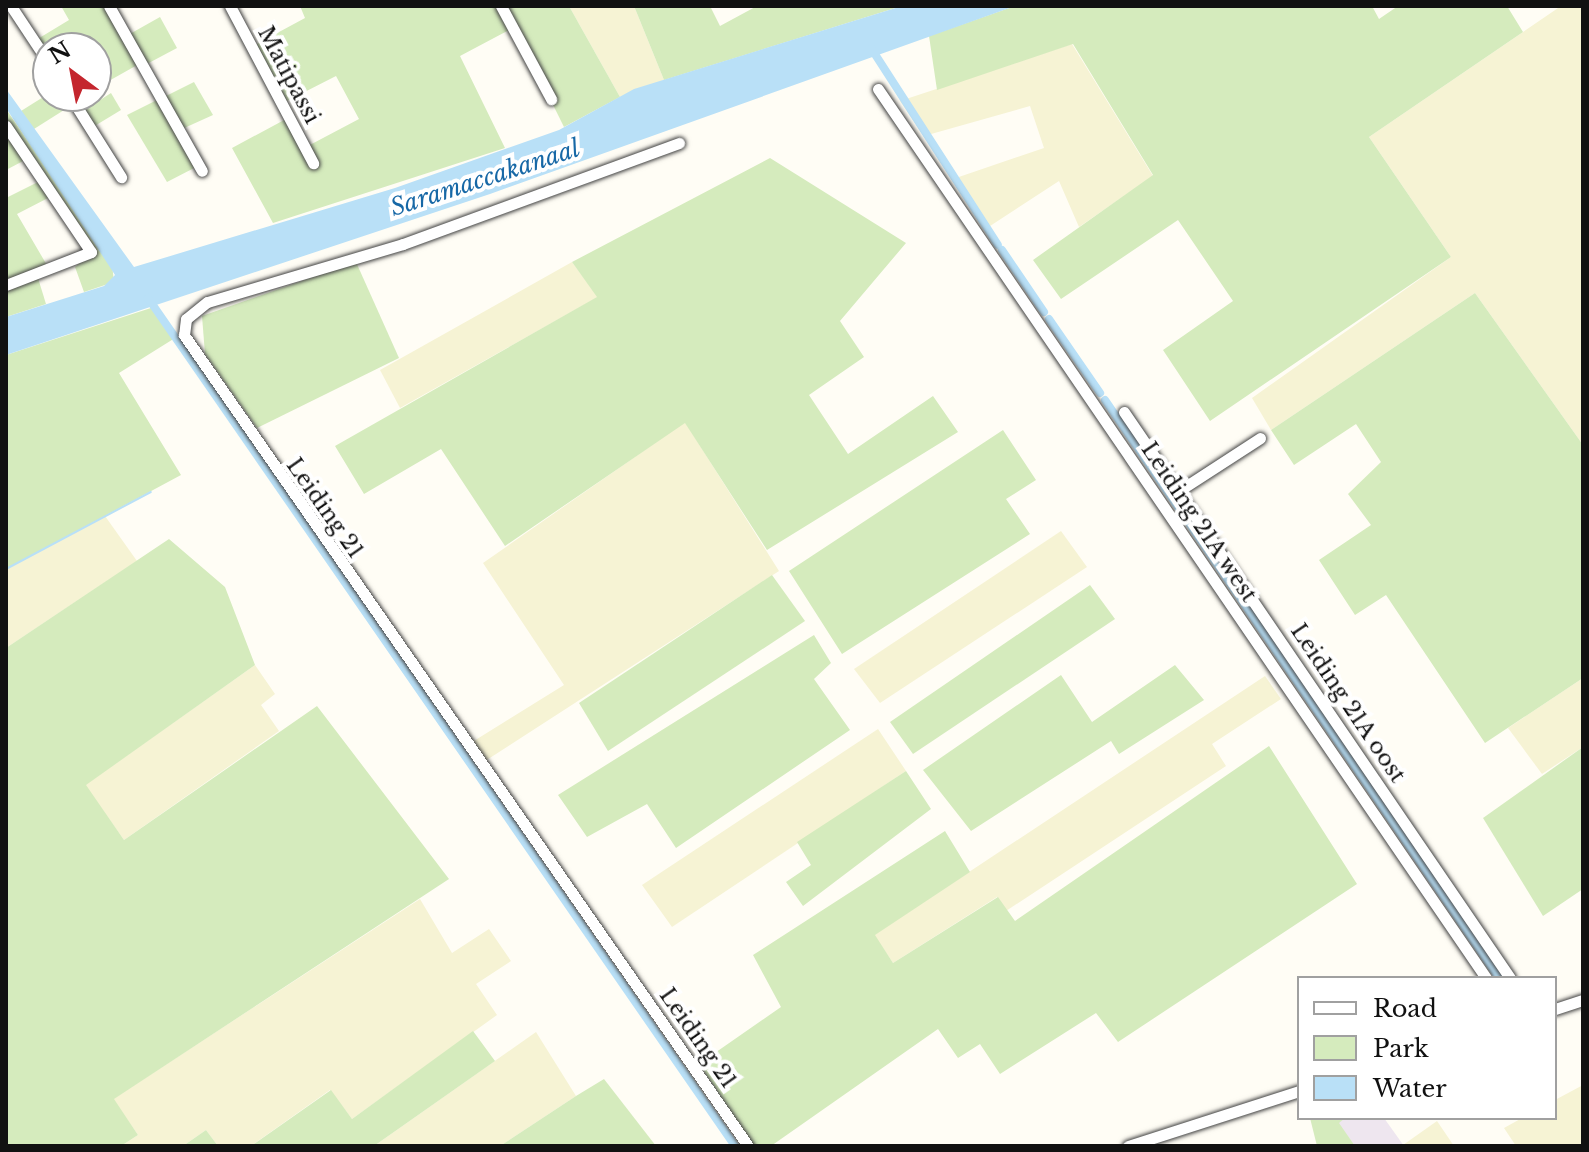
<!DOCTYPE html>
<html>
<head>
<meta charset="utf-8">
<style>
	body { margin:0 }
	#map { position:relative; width:1589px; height:1152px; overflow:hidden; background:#fffdf5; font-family:"Libre Baskerville",serif }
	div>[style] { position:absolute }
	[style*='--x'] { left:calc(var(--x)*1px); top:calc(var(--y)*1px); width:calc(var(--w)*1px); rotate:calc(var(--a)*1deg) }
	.industrial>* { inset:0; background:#eee6ef }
	.farmland>* { inset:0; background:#f6f3d4 }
	.green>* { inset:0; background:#d5ebbd }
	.water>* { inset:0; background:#b9e0f7 }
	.stream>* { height:2px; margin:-1px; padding:0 1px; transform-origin:1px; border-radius:1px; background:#b9e0f7 }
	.canal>* { height:8px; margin:-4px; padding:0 4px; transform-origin:4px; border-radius:4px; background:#b9e0f7 }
	.roads { filter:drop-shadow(0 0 2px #444) drop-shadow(0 0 2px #444) }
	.minor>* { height:11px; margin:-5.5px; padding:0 5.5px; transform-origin:5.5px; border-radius:5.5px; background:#fff }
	span { translate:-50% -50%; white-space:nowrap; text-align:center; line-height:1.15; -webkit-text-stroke:8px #fff; paint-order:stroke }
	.street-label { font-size:22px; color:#111 }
	.water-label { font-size:24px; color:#1768a6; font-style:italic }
	.frame { position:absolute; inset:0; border:8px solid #111; pointer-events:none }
	.legend { position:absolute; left:1297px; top:976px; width:260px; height:144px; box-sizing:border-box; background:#fff; border:2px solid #a0a0a0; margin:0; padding:10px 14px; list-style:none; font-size:24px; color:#111 }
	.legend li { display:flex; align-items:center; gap:16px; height:40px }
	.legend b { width:40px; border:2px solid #a0a0a0 }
	.north { position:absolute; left:32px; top:32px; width:80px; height:80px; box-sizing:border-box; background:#fff; border:2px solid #a0a0a0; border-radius:50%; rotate:328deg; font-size:22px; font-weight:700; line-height:32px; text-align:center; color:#111 }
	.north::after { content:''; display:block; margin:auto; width:28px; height:36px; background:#c4262e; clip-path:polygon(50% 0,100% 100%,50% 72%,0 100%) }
</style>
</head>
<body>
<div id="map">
	<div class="industrial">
		<i style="clip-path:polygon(1345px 1118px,1384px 1118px,1404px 1146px,1355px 1146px,1338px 1123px)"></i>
	</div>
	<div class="farmland">
		<i style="clip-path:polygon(569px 6px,634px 6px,664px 80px,620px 97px)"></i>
		<i style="clip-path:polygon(1561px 6px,1583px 6px,1583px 445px,1475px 293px,1271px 430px,1252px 398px,1451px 257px,1369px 137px)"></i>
		<i style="clip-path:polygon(1072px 44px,1153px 176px,1079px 227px,1059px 181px,987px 228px,953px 179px,1044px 148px,1030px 106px,924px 136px,900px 101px)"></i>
		<i style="clip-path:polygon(572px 262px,598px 297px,400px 408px,380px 370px)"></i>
		<i style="clip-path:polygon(685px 422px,779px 571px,482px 763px,469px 744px,564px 685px,483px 563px)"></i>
		<i style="clip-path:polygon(105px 516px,137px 561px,6px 648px,6px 569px)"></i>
		<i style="clip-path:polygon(1061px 531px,1087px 567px,880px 703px,854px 669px)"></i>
		<i style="clip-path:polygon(255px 665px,275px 694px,261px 705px,279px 731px,124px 840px,85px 785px)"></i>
		<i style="clip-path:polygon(1265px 676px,1281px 699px,1212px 744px,1226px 766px,1006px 911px,997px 897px,893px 963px,874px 935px)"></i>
		<i style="clip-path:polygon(1583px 678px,1583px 747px,1542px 774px,1508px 728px)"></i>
		<i style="clip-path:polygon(878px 729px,906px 771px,672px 927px,642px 885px)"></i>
		<i style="clip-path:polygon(420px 899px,452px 953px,489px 929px,511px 961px,476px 984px,497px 1015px,352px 1119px,330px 1090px,251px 1146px,218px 1146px,206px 1130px,183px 1146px,121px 1146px,138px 1135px,113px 1099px)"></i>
		<i style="clip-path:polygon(536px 1032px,576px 1096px,500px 1146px,374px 1146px)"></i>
		<i style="clip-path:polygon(1583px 1085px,1583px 1146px,1516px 1146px,1504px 1128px,1522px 1118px,1555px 1118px,1555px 1100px)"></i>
		<i style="clip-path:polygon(1437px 1121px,1454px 1146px,1404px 1146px,1403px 1145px)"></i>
	</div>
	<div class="green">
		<i style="clip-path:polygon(61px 6px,106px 6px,139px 64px,107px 82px,96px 77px,96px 48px,81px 39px,48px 48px,48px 59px,36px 40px,69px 20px)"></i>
		<i style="clip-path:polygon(300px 6px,499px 6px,511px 29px,460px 56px,505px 148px,273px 223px,232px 148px,286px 119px,306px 147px,359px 119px,336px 76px,283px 103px,253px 46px,305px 18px)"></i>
		<i style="clip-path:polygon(504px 6px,569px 6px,620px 97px,564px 127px)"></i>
		<i style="clip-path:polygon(634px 6px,710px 6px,720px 26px,757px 6px,902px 6px,664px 80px)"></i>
		<i style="clip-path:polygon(1015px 6px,1372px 6px,1379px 19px,1398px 6px,1507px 6px,1523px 32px,1369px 137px,1451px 257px,1210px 421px,1163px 350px,1233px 301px,1178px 220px,1061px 299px,1033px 260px,1153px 175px,1073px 44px,937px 90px,929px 36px)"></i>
		<i style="clip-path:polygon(160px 17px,177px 48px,145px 65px,128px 35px)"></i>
		<i style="clip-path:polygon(194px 82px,213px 115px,182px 129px,164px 97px)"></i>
		<i style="clip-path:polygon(111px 93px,121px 110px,93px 127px,83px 111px)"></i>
		<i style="clip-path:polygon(48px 94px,66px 96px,72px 105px,34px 129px,21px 111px)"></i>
		<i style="clip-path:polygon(159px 99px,198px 166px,167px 182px,127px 115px)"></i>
		<i style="clip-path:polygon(6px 109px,112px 264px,114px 282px,84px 292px,75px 267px,95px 250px,6px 120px)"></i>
		<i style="clip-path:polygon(6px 133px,25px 160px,6px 170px)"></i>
		<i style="clip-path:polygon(770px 158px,906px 243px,840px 321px,864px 357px,809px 395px,848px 454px,933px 396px,958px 432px,767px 550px,685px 423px,505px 546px,441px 449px,364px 494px,335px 446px,597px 297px,572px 262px)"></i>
		<i style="clip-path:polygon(40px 181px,50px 197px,17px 214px,48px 267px,6px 280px,6px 198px)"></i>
		<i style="clip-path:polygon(356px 262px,399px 358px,257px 428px,205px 354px,202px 316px)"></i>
		<i style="clip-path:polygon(38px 278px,46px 304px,6px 317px,6px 288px)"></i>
		<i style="clip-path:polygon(1475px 293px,1583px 445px,1583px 678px,1485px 743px,1386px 595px,1355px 615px,1319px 560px,1371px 525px,1348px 494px,1381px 462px,1356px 424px,1294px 465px,1271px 430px)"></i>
		<i style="clip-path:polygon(154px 307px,175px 338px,119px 373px,181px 475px,6px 569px,6px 355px)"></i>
		<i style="clip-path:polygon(1003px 430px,1036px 480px,1006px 499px,1030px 534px,842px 654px,789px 571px)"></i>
		<i style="clip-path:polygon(169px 539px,225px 587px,255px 665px,86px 785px,124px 840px,317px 706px,449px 879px,114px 1099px,138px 1135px,121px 1146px,6px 1146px,6px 648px)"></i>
		<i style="clip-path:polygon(772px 575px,805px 621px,608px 751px,579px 703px)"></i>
		<i style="clip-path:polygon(1090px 585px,1115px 619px,913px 754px,890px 722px)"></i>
		<i style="clip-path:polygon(814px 635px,831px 663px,814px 679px,850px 730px,676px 848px,647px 804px,587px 837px,558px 795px)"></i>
		<i style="clip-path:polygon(1175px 665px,1204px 700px,1119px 754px,1111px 741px,971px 831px,923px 770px,1061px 675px,1092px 722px)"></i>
		<i style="clip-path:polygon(1269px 746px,1357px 884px,1118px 1042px,1096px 1013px,1000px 1074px,980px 1044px,958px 1058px,938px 1029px,771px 1146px,754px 1146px,699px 1064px,781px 1007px,753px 955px,945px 831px,970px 872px,875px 935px,893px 963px,998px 897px,1015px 921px)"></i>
		<i style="clip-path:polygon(1583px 747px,1583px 889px,1543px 916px,1483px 818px)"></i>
		<i style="clip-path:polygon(906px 771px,931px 809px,803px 906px,786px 882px,811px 865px,797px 842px)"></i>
		<i style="clip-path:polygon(473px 1031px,495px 1061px,374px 1146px,251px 1146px,331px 1090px,352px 1119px)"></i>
		<i style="clip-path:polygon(604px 1079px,656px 1146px,500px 1146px,576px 1096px)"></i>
		<i style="clip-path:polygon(1310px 1118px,1345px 1118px,1339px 1123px,1355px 1146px,1317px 1146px)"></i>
		<i style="clip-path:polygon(206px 1130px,218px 1146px,183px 1146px)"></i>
	</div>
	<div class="water">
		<i style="clip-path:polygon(902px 6px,1015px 6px,490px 194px,6px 355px,6px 317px,104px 286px,115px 275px,6px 108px,6px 89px,134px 267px,395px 188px,559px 130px,634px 89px)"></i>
	</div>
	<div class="stream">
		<i style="--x:6;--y:569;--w:164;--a:-28"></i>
	</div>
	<div class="canal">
		<i style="--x:871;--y:48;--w:234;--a:57.2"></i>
		<i style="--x:1002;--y:250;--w:75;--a:55.9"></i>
		<i style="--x:148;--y:298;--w:1031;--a:55.31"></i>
		<i style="--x:1049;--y:319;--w:90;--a:55.4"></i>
		<i style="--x:1105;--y:400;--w:700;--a:55.72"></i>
	</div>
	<div class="roads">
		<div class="minor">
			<i style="--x:11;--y:6;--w:67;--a:56.5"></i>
			<i style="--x:109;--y:6;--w:189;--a:60.6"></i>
			<i style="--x:230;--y:6;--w:178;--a:62.1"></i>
			<i style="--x:501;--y:6;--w:106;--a:61.7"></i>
			<i style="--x:878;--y:89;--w:1077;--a:55.63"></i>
			<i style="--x:70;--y:96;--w:96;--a:57.8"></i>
			<i style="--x:6;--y:126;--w:152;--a:56"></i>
			<i style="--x:91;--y:252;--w:91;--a:158.8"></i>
			<i style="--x:679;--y:143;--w:294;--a:159.9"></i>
			<i style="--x:403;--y:244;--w:204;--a:163.5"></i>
			<i style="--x:207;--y:302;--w:27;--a:141"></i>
			<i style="--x:186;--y:319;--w:16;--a:97"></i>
			<i style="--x:184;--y:335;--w:988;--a:55.18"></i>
			<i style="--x:1124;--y:412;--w:685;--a:55.71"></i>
			<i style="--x:1177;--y:492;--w:99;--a:-33"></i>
			<i style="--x:1555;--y:1009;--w:29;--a:-18"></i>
			<i style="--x:1128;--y:1146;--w:180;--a:-17.8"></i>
		</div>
	</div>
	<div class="street-label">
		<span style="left:289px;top:75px;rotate:62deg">Matipassi</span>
		<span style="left:325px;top:508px;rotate:55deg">Leiding 21</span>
		<span style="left:1199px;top:522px;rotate:56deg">Leiding 21A west</span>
		<span style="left:1348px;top:703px;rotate:56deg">Leiding 21A oost</span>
		<span style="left:698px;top:1038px;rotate:55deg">Leiding 21</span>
	</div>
	<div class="water-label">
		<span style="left:485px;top:178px;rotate:-18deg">Saramaccakanaal</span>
	</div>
	<div class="frame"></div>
	<ul class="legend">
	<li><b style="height:10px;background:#fff"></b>Road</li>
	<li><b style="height:22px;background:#d5ebbd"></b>Park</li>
	<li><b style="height:22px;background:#b9e0f7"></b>Water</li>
	</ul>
	<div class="north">N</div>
</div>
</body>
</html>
